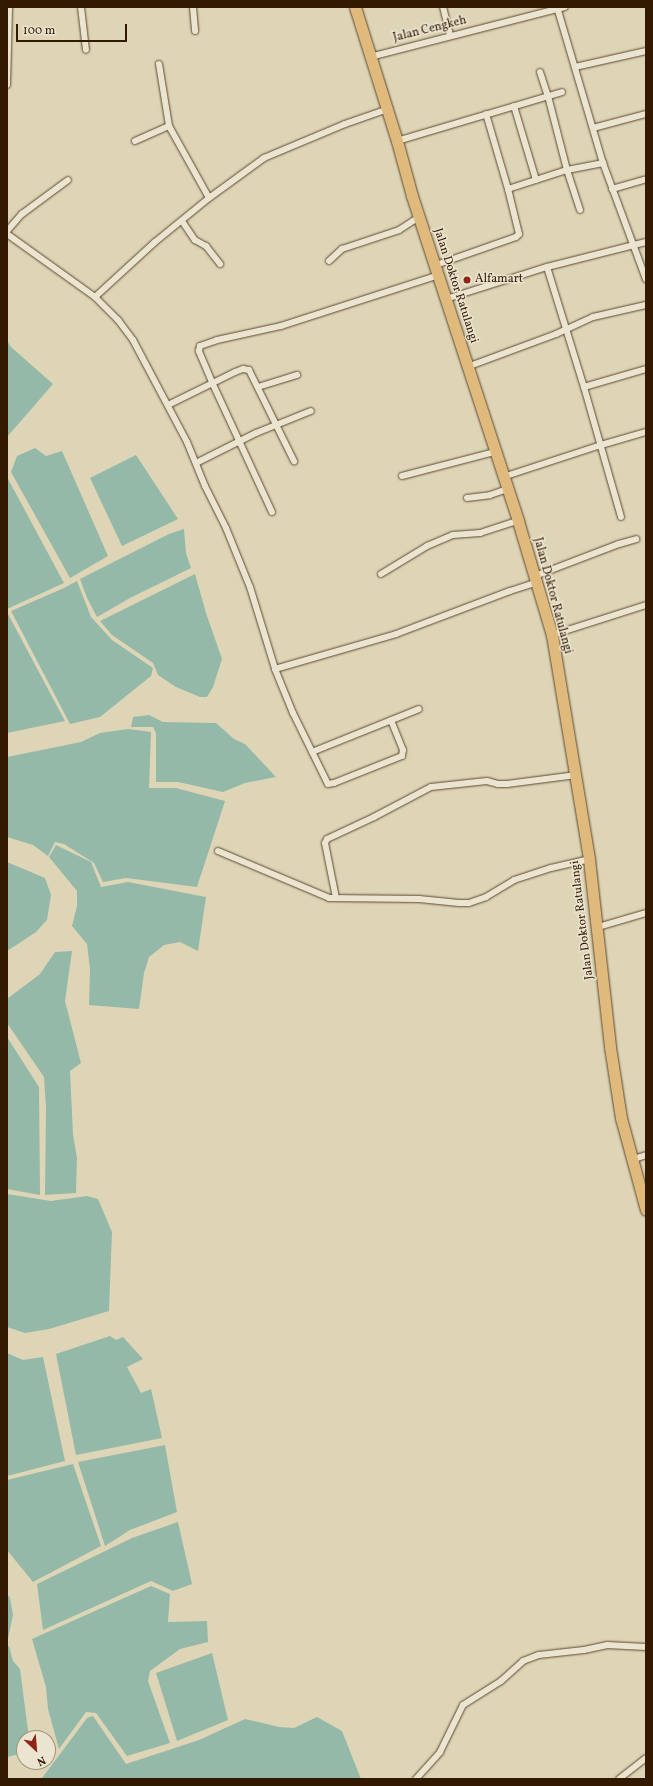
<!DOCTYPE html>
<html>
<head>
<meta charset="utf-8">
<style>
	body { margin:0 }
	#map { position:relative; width:653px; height:1786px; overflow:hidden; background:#ded5b7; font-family:Vollkorn,serif }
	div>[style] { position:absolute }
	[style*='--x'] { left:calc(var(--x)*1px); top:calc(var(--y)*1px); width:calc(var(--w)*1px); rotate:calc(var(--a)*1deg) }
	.water>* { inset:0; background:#94b9a9 }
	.roads { filter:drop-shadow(0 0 1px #5e482e) drop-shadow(0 0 1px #5e482e) }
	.street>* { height:6px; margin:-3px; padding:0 3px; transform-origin:3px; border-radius:3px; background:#eae4d0 }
	.highway>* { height:11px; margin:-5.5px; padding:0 5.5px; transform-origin:5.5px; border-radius:5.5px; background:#dfba7c }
	.dots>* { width:11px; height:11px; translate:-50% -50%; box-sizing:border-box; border:2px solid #eae4d0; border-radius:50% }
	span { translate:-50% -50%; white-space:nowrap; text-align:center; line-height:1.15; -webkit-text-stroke:3px #eae4d0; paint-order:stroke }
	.street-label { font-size:12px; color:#331900 }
	.poi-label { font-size:12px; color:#331900 }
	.left { translate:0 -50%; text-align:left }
	.frame { position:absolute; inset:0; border:8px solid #331900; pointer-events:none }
	.north { position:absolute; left:16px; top:1730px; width:40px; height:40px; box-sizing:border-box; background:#eae4d0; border:1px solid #a1937d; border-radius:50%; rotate:154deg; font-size:11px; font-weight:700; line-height:16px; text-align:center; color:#331900 }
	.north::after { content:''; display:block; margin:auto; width:14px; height:18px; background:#8f2418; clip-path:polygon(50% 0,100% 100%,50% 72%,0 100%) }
	.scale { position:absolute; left:16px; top:24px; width:111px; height:18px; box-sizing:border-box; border:2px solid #331900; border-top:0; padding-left:5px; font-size:12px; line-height:14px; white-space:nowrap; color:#331900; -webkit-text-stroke:3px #eae4d0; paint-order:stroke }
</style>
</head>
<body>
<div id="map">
	<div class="water">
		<i style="clip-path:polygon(7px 341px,11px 347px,53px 384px,7px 437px)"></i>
		<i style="clip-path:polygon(35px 448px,46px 456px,62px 451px,108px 556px,70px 578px,11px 472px,17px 456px)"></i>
		<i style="clip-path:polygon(136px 455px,178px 519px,122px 546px,90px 478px)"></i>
		<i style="clip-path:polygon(7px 477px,64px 583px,7px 609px)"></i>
		<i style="clip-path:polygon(184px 529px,186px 553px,191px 568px,130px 598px,97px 617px,87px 598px,80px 579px,169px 534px)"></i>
		<i style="clip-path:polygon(195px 574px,206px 613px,222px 659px,213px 687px,207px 697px,200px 697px,176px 687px,158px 675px,153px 663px,112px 635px,100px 621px)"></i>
		<i style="clip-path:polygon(77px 581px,91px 617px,112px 640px,153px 668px,151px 676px,100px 717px,70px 724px,11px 611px,64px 588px)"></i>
		<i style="clip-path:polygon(7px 614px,8px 614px,65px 721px,7px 733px)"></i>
		<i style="clip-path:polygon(149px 715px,163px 722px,216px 723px,234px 739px,245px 744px,276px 777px,245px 783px,223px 792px,178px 782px,156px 782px,156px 733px,153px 727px,131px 727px,133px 717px)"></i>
		<i style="clip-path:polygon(128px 729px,151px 732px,149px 788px,176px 788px,225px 801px,197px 887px,126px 878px,103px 882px,94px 863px,64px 844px,55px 842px,48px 856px,33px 845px,7px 837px,7px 757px,81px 742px,100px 733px)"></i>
		<i style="clip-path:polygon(56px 845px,91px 862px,101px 887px,128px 882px,206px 897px,198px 951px,180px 942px,164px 945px,149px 957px,144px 973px,139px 1009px,89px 1005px,90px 969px,87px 944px,72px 926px,77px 906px,77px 891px,49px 857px)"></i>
		<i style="clip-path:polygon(7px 862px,45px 878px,51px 895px,47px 920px,36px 932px,7px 951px)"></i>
		<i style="clip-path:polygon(72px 951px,65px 1001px,81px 1063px,70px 1071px,73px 1135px,77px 1158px,76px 1193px,45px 1195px,46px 1108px,44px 1077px,7px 1023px,7px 999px,40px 974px,55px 952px)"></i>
		<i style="clip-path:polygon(7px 1037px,39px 1087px,40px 1195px,7px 1189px)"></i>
		<i style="clip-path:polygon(7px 1194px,51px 1201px,87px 1196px,98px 1199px,112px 1232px,109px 1311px,49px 1329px,25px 1333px,7px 1327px)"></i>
		<i style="clip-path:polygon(110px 1336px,116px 1340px,123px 1337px,143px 1359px,127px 1367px,141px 1393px,151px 1389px,162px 1438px,76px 1455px,56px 1354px)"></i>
		<i style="clip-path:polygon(7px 1353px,23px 1360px,43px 1357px,65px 1461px,7px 1476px)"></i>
		<i style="clip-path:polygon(165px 1445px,177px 1512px,130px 1530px,105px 1546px,78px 1462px)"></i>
		<i style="clip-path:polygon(73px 1464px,101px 1546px,33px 1582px,7px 1550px,7px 1480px)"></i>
		<i style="clip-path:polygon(178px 1522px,192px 1584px,173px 1591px,151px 1581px,43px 1630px,37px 1584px,132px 1538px)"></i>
		<i style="clip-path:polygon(151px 1586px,170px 1594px,168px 1622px,207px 1621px,208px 1642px,180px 1649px,150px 1671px,148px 1681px,170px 1743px,127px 1756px,96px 1713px,86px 1712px,59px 1749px,48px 1709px,46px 1687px,32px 1639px)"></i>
		<i style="clip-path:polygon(7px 1594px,10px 1598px,13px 1615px,7px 1643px)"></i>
		<i style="clip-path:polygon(9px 1646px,13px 1661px,20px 1669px,29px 1738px,24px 1738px,24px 1753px,7px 1757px,7px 1647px)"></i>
		<i style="clip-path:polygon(212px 1653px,228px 1720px,177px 1741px,156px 1673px)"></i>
		<i style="clip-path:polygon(93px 1716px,126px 1764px,199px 1740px,245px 1719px,279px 1727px,294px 1728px,317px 1717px,342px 1731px,361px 1779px,36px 1779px,42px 1778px,87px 1718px)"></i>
	</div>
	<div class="roads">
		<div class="street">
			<i style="--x:81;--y:7;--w:43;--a:83.4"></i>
			<i style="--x:193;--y:7;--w:24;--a:85"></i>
			<i style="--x:443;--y:7;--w:30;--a:76"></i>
			<i style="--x:557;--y:7;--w:163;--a:73.6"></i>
			<i style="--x:603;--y:163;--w:124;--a:69.7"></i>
			<i style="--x:370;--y:57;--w:201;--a:-14.4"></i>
			<i style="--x:159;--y:64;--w:63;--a:80.8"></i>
			<i style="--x:169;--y:126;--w:82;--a:60.9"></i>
			<i style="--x:575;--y:67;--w:73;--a:-12.7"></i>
			<i style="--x:540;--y:72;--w:25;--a:72"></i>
			<i style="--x:548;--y:96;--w:76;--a:75.6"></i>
			<i style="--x:567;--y:170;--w:42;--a:72"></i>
			<i style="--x:7;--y:85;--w:78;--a:-88.5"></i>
			<i style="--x:514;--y:106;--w:77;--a:73.4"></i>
			<i style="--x:388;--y:109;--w:46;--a:160.8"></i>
			<i style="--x:345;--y:124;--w:88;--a:157.2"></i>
			<i style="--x:264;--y:158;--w:68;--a:144"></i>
			<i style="--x:209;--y:198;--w:70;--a:140.8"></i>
			<i style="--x:155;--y:242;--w:81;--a:137.5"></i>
			<i style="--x:95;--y:297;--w:33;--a:45"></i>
			<i style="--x:118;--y:320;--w:25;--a:53"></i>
			<i style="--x:133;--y:340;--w:115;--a:62.1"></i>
			<i style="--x:187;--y:442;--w:48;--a:67.8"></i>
			<i style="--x:205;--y:486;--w:47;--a:63.4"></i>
			<i style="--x:226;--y:528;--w:64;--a:67.9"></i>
			<i style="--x:250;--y:587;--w:86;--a:73"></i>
			<i style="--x:275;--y:669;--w:126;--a:-16.1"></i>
			<i style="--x:396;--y:634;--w:122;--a:-20.7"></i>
			<i style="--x:510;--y:591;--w:28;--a:-18"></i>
			<i style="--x:593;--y:128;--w:55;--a:-14.8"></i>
			<i style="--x:135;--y:141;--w:37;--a:-24"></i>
			<i style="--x:397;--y:141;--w:172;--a:-16.5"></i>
			<i style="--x:508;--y:189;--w:62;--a:-17.9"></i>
			<i style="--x:567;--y:170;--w:37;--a:-11"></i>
			<i style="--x:612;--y:189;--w:35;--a:-16"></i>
			<i style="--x:182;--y:221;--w:23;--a:56"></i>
			<i style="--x:195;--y:240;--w:13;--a:29"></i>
			<i style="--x:206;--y:246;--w:23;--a:52"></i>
			<i style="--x:7;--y:231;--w:23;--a:-49"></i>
			<i style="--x:22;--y:214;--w:57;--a:-36.5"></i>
			<i style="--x:7;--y:234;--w:108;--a:35.6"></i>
			<i style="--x:329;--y:261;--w:18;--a:-43"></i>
			<i style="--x:342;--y:249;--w:60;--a:-18.4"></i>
			<i style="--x:399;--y:230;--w:24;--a:-33"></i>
			<i style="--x:436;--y:265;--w:85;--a:-19.3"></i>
			<i style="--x:516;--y:237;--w:4;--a:-45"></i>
			<i style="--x:519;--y:234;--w:46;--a:-103.7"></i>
			<i style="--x:508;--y:189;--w:78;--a:-106.3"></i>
			<i style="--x:547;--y:267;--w:126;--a:72.9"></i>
			<i style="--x:584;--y:387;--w:135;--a:74.1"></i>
			<i style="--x:446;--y:299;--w:106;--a:-17.6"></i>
			<i style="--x:547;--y:267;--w:102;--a:-14.2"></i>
			<i style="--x:467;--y:367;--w:95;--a:-20.3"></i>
			<i style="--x:556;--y:334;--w:41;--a:-24.7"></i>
			<i style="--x:593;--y:317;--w:54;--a:-12.8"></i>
			<i style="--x:258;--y:387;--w:41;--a:-17.1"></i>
			<i style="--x:584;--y:387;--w:65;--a:-16.2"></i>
			<i style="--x:168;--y:405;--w:75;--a:-26.2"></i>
			<i style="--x:235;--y:372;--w:9;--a:-21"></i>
			<i style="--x:243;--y:369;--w:6;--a:9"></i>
			<i style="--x:249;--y:370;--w:102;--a:63.7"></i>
			<i style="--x:196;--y:463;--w:67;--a:-26.6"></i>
			<i style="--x:256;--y:433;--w:59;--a:-21.8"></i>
			<i style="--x:402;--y:476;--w:96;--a:-14.5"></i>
			<i style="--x:503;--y:477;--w:103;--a:-18.1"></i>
			<i style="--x:601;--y:445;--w:47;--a:-16.1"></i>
			<i style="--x:467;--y:498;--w:23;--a:-7"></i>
			<i style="--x:490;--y:495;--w:18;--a:-19"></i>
			<i style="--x:272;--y:512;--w:143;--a:-114.8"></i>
			<i style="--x:212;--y:382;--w:34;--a:-113"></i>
			<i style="--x:199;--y:351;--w:5;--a:-79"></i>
			<i style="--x:200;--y:346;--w:18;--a:-19"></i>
			<i style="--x:217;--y:340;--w:66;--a:-12.3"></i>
			<i style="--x:281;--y:326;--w:166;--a:-17.9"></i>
			<i style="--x:381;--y:574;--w:54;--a:-31.3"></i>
			<i style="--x:427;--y:546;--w:28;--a:-23"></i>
			<i style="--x:453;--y:535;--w:27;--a:-4"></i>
			<i style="--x:480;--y:533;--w:40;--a:-18"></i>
			<i style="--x:535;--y:576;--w:90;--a:-20.9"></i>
			<i style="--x:619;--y:544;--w:18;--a:-16"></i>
			<i style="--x:552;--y:635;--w:99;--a:-17.7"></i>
			<i style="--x:275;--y:669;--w:48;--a:67.8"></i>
			<i style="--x:293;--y:713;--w:79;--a:63.8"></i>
			<i style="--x:328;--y:784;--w:6;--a:-9"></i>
			<i style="--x:334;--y:783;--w:73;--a:-21.7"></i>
			<i style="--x:402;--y:756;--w:6;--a:-81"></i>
			<i style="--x:403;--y:750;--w:32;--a:-112"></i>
			<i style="--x:312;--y:752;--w:115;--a:-21.9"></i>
			<i style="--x:218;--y:851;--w:121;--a:22.9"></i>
			<i style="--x:329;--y:898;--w:90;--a:0.6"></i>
			<i style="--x:419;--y:899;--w:40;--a:5.7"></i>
			<i style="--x:459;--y:903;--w:10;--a:0"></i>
			<i style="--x:469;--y:903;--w:18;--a:-19"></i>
			<i style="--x:486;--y:897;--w:33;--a:-31"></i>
			<i style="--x:514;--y:880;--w:39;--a:-18"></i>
			<i style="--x:551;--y:868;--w:39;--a:-13"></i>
			<i style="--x:336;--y:898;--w:56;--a:-101.3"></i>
			<i style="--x:325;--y:843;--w:4;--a:-63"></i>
			<i style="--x:327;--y:839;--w:52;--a:-25.1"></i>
			<i style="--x:374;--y:817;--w:64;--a:-27.8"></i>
			<i style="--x:431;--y:787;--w:56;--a:-6.1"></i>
			<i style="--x:487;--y:781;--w:11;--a:15"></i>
			<i style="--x:498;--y:784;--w:9;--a:0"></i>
			<i style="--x:507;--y:784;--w:70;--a:-7.4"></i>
			<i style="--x:598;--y:927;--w:50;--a:-16.3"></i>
			<i style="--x:631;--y:1160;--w:16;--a:-18"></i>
			<i style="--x:416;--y:1779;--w:36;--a:-48"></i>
			<i style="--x:440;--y:1752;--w:52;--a:-63.9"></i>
			<i style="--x:463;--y:1705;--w:45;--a:-32.3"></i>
			<i style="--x:501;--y:1681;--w:30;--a:-42"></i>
			<i style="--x:523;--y:1661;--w:17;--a:-21"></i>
			<i style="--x:539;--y:1655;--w:45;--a:-6.3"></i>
			<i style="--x:584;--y:1650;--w:24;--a:-12"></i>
			<i style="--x:607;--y:1645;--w:39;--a:3"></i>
			<i style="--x:619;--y:1779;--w:34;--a:-38"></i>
		</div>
		<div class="highway">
			<i style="--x:355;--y:7;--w:140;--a:72.6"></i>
			<i style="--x:397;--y:141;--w:57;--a:74.7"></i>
			<i style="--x:412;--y:196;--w:342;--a:71.9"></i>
			<i style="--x:518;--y:521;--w:119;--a:73.4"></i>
			<i style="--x:552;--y:635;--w:227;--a:80.6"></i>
			<i style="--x:589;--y:859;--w:189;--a:83.6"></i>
			<i style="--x:610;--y:1047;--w:72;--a:81.2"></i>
			<i style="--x:621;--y:1118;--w:95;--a:74.8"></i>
		</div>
	</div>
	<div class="dots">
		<i style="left:467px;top:280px;background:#8f2418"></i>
	</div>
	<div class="street-label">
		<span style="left:430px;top:30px;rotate:-14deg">Jalan Cengkeh</span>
		<span style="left:455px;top:286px;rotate:72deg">Jalan Doktor Ratulangi</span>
		<span style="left:552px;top:596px;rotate:75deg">Jalan Doktor Ratulangi</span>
		<span style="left:583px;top:920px;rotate:-97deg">Jalan Doktor Ratulangi</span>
	</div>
	<div class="poi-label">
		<span class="left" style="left:475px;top:280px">Alfamart</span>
	</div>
	<div class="frame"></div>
	<div class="north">N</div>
	<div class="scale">100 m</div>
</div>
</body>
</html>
